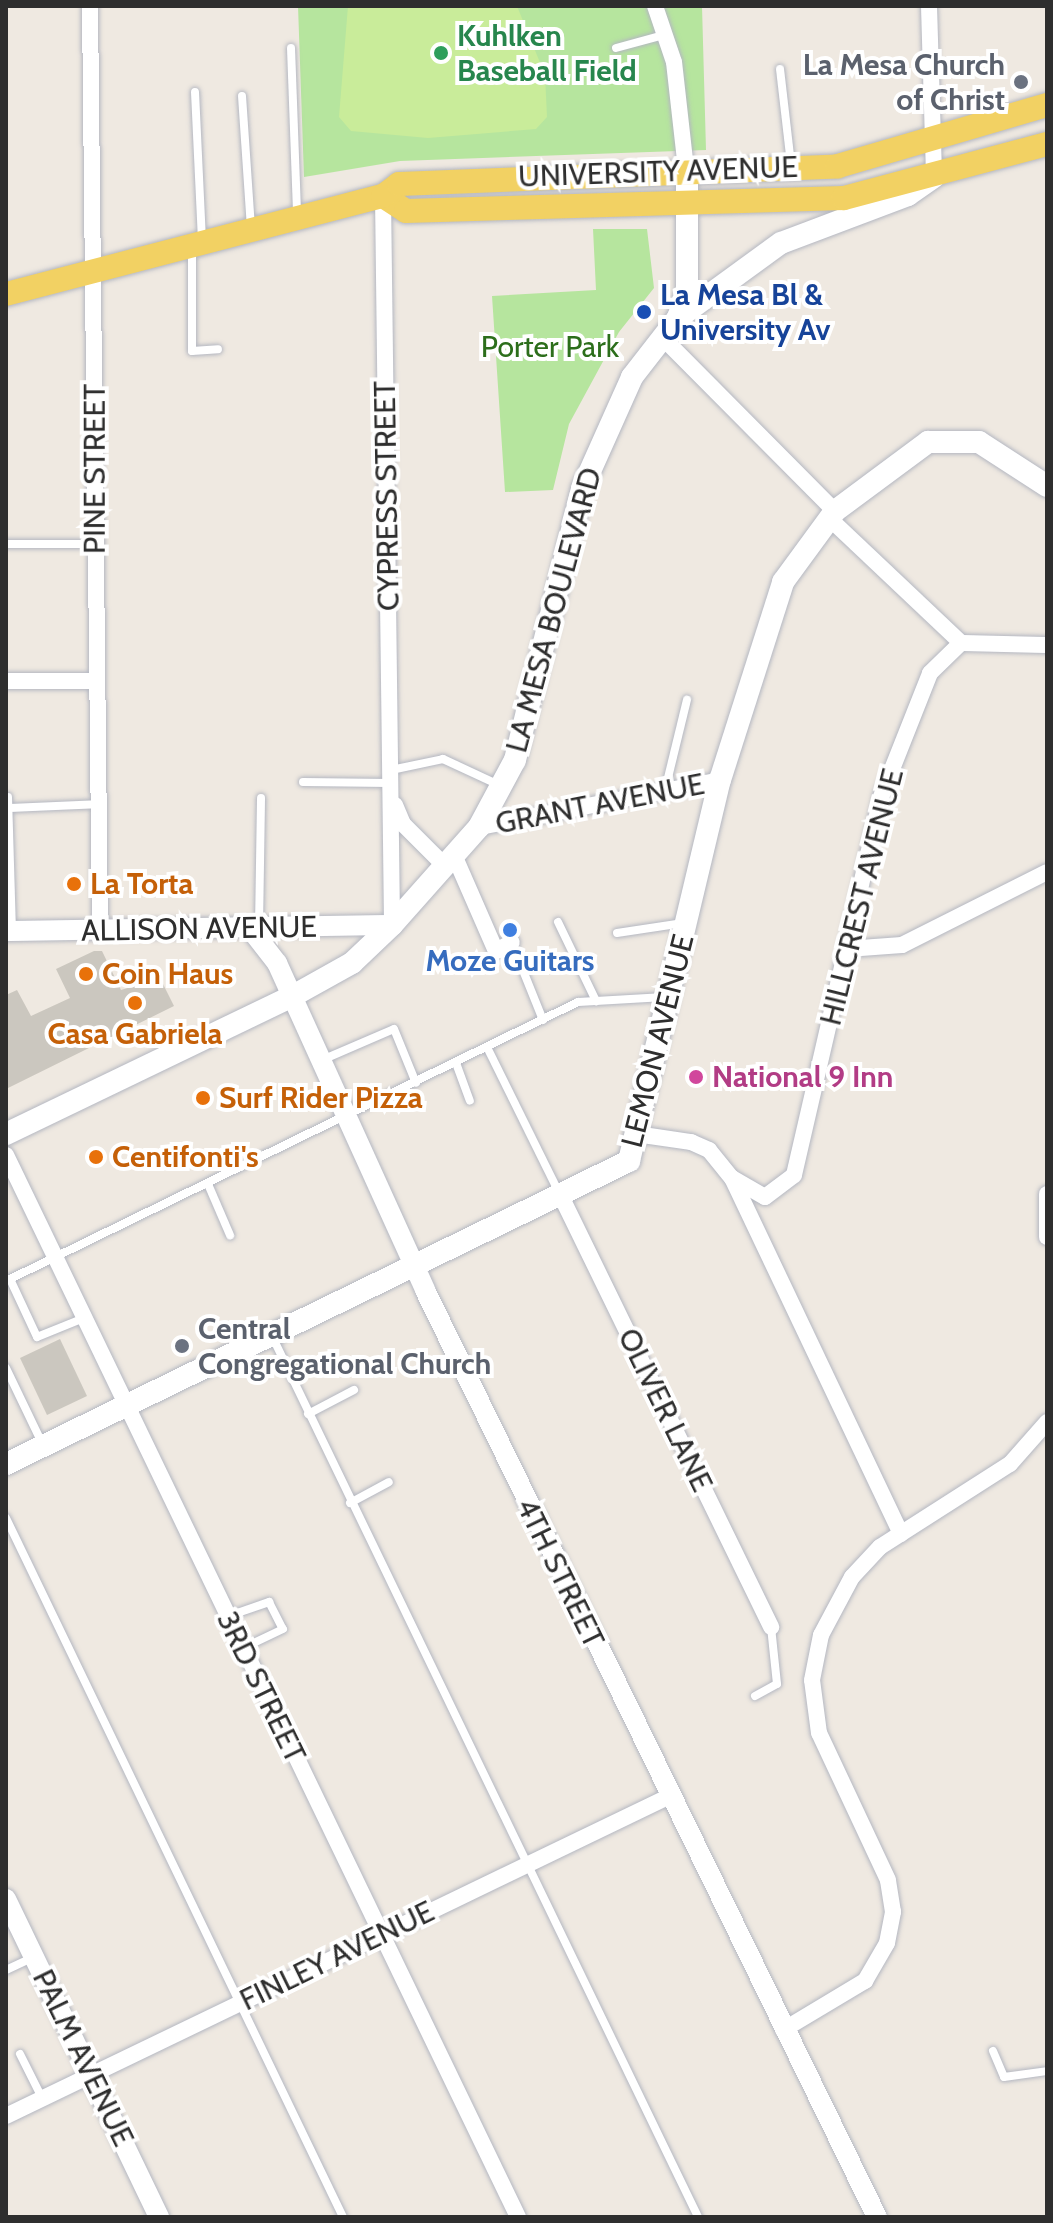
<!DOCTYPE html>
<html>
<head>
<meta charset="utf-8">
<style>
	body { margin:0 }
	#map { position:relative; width:1053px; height:2223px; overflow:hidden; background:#efe9e1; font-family:Cabin,sans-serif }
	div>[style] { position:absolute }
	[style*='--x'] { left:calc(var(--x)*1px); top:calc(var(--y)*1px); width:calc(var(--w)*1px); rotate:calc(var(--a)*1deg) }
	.green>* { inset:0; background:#b6e59e }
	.pitch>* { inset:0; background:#c9ec9a }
	.building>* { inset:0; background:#cbc7bf }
	.roads { filter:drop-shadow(0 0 2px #b4b7c1) drop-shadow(0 0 2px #b4b7c1) }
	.service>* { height:8px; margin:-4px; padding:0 4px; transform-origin:4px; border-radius:4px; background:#fff }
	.minor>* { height:16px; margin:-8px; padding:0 8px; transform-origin:8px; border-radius:8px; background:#fff }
	.tertiary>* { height:20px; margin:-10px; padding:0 10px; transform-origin:10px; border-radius:10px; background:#fff }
	.secondary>* { height:22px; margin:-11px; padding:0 11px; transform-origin:11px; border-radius:11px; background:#fff }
	.primary>* { height:24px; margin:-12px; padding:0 12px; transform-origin:12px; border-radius:12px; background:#f2d163 }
	.dots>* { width:22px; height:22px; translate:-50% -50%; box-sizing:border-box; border:4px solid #fff; border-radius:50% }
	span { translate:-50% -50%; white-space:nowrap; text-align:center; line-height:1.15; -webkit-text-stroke:8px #fff; paint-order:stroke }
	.leisure-label { font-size:30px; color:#27864d; font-weight:700 }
	.left { translate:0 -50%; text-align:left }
	.worship-label { font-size:30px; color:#5b616d; font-weight:700 }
	.right { translate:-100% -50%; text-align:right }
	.street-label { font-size:30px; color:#2e2e2e }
	.transit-label { font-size:30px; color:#164399; font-weight:700 }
	.park-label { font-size:30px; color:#2c6e1b }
	.food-label { font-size:30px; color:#c56008; font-weight:700 }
	.shop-label { font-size:30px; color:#366cbe; font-weight:700 }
	.hotel-label { font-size:30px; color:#b23c85; font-weight:700 }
	.frame { position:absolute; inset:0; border:8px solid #2e2e2e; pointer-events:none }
</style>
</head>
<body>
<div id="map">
	<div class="green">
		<i style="clip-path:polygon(298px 6px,702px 6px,706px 150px,400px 161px,304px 177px)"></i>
		<i style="clip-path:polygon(593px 229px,647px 229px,654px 288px,619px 332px,569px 424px,553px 490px,505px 492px,492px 296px,596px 290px)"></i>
	</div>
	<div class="pitch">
		<i style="clip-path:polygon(348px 6px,517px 6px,545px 75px,547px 117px,536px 129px,428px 138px,351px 131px,339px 117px)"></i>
	</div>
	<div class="building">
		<i style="clip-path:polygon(94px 951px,102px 951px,121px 990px,160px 978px,174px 1006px,6px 1089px,6px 995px,17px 990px,31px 1016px,70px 998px,56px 969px)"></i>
		<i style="clip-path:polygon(60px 1339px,87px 1396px,47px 1415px,20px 1358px)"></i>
	</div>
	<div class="roads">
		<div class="service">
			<i style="--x:291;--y:48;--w:167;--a:87.9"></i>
			<i style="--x:616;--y:48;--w:50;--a:-15.2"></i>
			<i style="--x:780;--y:69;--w:96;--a:83.4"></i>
			<i style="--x:195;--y:92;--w:149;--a:87.3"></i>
			<i style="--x:242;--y:96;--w:131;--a:86.1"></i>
			<i style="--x:192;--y:249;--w:102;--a:90"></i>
			<i style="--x:192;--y:351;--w:26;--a:-4"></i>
			<i style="--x:6;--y:544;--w:90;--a:0"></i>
			<i style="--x:391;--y:770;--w:53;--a:-11.9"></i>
			<i style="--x:443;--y:759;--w:62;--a:24.9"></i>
			<i style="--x:303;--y:782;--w:87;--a:0.7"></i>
			<i style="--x:665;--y:790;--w:93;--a:-76.3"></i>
			<i style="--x:8;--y:797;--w:134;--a:88.3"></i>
			<i style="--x:8;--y:808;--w:90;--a:-2.5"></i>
			<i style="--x:558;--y:922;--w:88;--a:64.3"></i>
			<i style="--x:259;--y:927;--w:129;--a:-89.1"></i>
			<i style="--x:617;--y:933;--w:67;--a:-8.6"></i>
			<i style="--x:512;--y:943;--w:83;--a:68.1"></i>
			<i style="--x:487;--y:1047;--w:163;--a:63.7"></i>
			<i style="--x:322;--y:1060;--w:78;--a:-23.3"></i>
			<i style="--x:394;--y:1029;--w:58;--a:67.8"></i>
			<i style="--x:456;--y:1063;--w:40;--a:69.8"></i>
			<i style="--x:208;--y:1184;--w:56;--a:66.7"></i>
			<i style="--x:10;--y:1279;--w:64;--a:65"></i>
			<i style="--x:37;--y:1337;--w:51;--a:-22"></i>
			<i style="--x:6;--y:1281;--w:636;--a:-26"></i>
			<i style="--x:578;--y:1002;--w:87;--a:-3.3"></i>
			<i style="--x:272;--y:1336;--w:979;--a:64.19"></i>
			<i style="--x:6;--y:1368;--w:83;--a:64.4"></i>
			<i style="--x:308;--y:1414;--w:52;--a:-27.6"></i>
			<i style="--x:350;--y:1503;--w:44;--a:-28.3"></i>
			<i style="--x:6;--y:1518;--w:776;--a:64.26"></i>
			<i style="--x:226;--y:1617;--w:46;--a:-19.2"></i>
			<i style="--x:269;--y:1602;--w:30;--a:63"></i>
			<i style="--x:283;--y:1629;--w:44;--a:154.6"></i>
			<i style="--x:755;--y:1696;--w:25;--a:-29"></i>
			<i style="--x:777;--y:1684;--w:57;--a:-96"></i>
			<i style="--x:6;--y:1970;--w:31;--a:-25"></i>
			<i style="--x:993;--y:2051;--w:28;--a:67"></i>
			<i style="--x:1004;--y:2077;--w:43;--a:-7.9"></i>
			<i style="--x:20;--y:2054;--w:49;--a:63.4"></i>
		</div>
		<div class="minor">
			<i style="--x:90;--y:6;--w:925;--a:89.38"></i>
			<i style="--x:655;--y:6;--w:59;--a:71.3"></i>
			<i style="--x:674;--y:62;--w:116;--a:83.6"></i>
			<i style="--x:929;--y:6;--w:171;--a:88.3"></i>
			<i style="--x:383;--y:196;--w:729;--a:89.29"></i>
			<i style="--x:662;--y:337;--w:245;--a:45.2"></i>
			<i style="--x:829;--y:518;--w:182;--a:43.4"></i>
			<i style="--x:6;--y:681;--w:90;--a:0"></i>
			<i style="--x:395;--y:805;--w:21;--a:67"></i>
			<i style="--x:403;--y:824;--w:59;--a:45"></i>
			<i style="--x:479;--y:827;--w:246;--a:-11"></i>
			<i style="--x:454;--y:855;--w:105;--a:66.4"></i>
			<i style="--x:496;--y:951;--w:18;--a:-29"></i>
			<i style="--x:847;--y:949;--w:55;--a:-4.2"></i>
			<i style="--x:902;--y:945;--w:162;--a:-26.7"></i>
			<i style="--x:636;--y:1134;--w:56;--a:8.3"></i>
			<i style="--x:691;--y:1142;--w:20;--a:24"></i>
			<i style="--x:709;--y:1150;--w:36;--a:51"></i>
			<i style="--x:732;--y:1178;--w:394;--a:64.6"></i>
			<i style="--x:6;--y:1155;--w:1179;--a:64.26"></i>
			<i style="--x:732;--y:1178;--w:38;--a:30"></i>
			<i style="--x:765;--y:1197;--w:36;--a:-37"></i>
			<i style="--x:794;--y:1175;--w:388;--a:-77"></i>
			<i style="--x:881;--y:797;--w:133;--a:-68.4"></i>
			<i style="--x:930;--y:673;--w:43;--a:-44.1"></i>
			<i style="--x:961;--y:643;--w:86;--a:1.3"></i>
			<i style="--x:560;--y:1194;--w:482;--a:64"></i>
			<i style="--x:1047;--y:1194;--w:43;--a:90"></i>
			<i style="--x:783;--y:2030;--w:96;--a:-30.9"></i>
			<i style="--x:865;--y:1981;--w:44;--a:-59.9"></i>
			<i style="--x:887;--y:1943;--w:32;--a:-79"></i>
			<i style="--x:893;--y:1912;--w:32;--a:-99"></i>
			<i style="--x:888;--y:1880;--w:162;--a:-115.1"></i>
			<i style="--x:819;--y:1733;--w:53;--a:-97.5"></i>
			<i style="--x:812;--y:1680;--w:46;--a:-78.7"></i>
			<i style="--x:821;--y:1635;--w:66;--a:-61.9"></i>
			<i style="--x:852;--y:1577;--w:41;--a:-47"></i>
			<i style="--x:880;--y:1547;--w:154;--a:-32.6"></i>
			<i style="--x:1010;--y:1464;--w:56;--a:-48.6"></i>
			<i style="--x:6;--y:2116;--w:735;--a:-25.73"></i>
		</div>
		<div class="tertiary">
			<i style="--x:249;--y:927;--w:46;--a:52.1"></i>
			<i style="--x:277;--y:963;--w:359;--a:65.6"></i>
			<i style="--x:425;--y:1290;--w:1031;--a:64.01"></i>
			<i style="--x:6;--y:931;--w:386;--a:-0.9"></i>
			<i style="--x:6;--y:1899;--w:353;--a:64.3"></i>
		</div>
		<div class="secondary">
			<i style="--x:678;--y:318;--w:28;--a:-72"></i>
			<i style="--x:687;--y:291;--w:114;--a:-90"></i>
			<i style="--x:6;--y:1134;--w:316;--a:-25.7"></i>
			<i style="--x:291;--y:997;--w:70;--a:-29.1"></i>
			<i style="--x:352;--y:963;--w:55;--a:-43.5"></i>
			<i style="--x:392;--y:925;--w:131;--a:-48.4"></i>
			<i style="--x:479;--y:827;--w:76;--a:-61.8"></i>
			<i style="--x:515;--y:760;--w:279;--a:-76.1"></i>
			<i style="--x:582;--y:489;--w:123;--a:-65.9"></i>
			<i style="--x:632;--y:377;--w:75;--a:-52.1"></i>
			<i style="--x:678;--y:318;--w:127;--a:-36.1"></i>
			<i style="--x:781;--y:243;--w:136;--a:-20.7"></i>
			<i style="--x:908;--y:195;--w:32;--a:-35"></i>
			<i style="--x:6;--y:1464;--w:693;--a:-25.94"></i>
			<i style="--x:629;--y:1161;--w:392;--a:-76.6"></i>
			<i style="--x:720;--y:780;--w:208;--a:-72.3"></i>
			<i style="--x:783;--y:582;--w:88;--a:-53.8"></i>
			<i style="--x:835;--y:511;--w:116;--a:-36.6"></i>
			<i style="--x:928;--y:442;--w:51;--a:0"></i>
			<i style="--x:979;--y:442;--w:81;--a:32.9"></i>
		</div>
		<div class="primary">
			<i style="--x:383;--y:196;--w:27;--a:33"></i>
			<i style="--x:406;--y:211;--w:438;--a:-1.7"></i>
			<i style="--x:844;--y:198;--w:210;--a:-14.9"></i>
			<i style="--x:6;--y:294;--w:390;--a:-14.6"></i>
			<i style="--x:383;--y:196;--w:20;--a:-37"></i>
			<i style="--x:399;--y:184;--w:439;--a:-2.3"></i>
			<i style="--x:838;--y:166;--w:218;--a:-16.3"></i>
		</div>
	</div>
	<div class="dots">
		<i style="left:441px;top:53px;background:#2e9e5b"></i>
		<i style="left:1021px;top:82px;background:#6b7280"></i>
		<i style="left:644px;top:312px;background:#1a4fb4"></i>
		<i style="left:74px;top:884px;background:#e8710a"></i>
		<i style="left:510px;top:930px;background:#3f7fe0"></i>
		<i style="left:86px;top:974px;background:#e8710a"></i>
		<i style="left:135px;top:1003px;background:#e8710a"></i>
		<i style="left:696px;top:1077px;background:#d1479c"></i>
		<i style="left:203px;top:1098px;background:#e8710a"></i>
		<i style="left:96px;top:1157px;background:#e8710a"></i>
		<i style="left:182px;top:1346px;background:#6b7280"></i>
	</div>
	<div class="leisure-label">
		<span class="left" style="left:457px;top:53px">Kuhlken<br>Baseball Field</span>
	</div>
	<div class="worship-label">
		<span class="right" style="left:1005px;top:82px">La Mesa Church<br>of Christ</span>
		<span class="left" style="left:198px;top:1346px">Central<br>Congregational Church</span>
	</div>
	<div class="street-label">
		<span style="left:658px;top:172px;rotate:-2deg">UNIVERSITY AVENUE</span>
		<span style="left:95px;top:469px;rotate:-90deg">PINE STREET</span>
		<span style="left:387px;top:496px;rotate:-91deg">CYPRESS STREET</span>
		<span style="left:554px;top:610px;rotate:-75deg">LA MESA BOULEVARD</span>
		<span style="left:600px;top:804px;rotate:-11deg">GRANT AVENUE</span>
		<span style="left:862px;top:897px;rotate:-76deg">HILLCREST AVENUE</span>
		<span style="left:199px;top:929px;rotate:-1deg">ALLISON AVENUE</span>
		<span style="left:658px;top:1041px;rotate:-76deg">LEMON AVENUE</span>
		<span style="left:665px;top:1410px;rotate:64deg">OLIVER LANE</span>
		<span style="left:560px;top:1573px;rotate:64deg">4TH STREET</span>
		<span style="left:261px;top:1687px;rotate:64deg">3RD STREET</span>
		<span style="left:337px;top:1956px;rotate:-26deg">FINLEY AVENUE</span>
		<span style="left:83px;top:2058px;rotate:64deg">PALM AVENUE</span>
	</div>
	<div class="transit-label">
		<span class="left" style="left:660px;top:312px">La Mesa Bl &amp;<br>University Av</span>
	</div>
	<div class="park-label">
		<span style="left:550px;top:347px">Porter Park</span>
	</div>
	<div class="food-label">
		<span class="left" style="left:90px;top:884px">La Torta</span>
		<span class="left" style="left:102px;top:974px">Coin Haus</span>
		<span style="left:135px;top:1034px">Casa Gabriela</span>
		<span class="left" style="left:219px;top:1098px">Surf Rider Pizza</span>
		<span class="left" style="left:112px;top:1157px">Centifonti's</span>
	</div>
	<div class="shop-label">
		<span style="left:510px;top:961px">Moze Guitars</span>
	</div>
	<div class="hotel-label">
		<span class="left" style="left:712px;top:1077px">National 9 Inn</span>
	</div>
	<div class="frame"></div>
</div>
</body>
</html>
